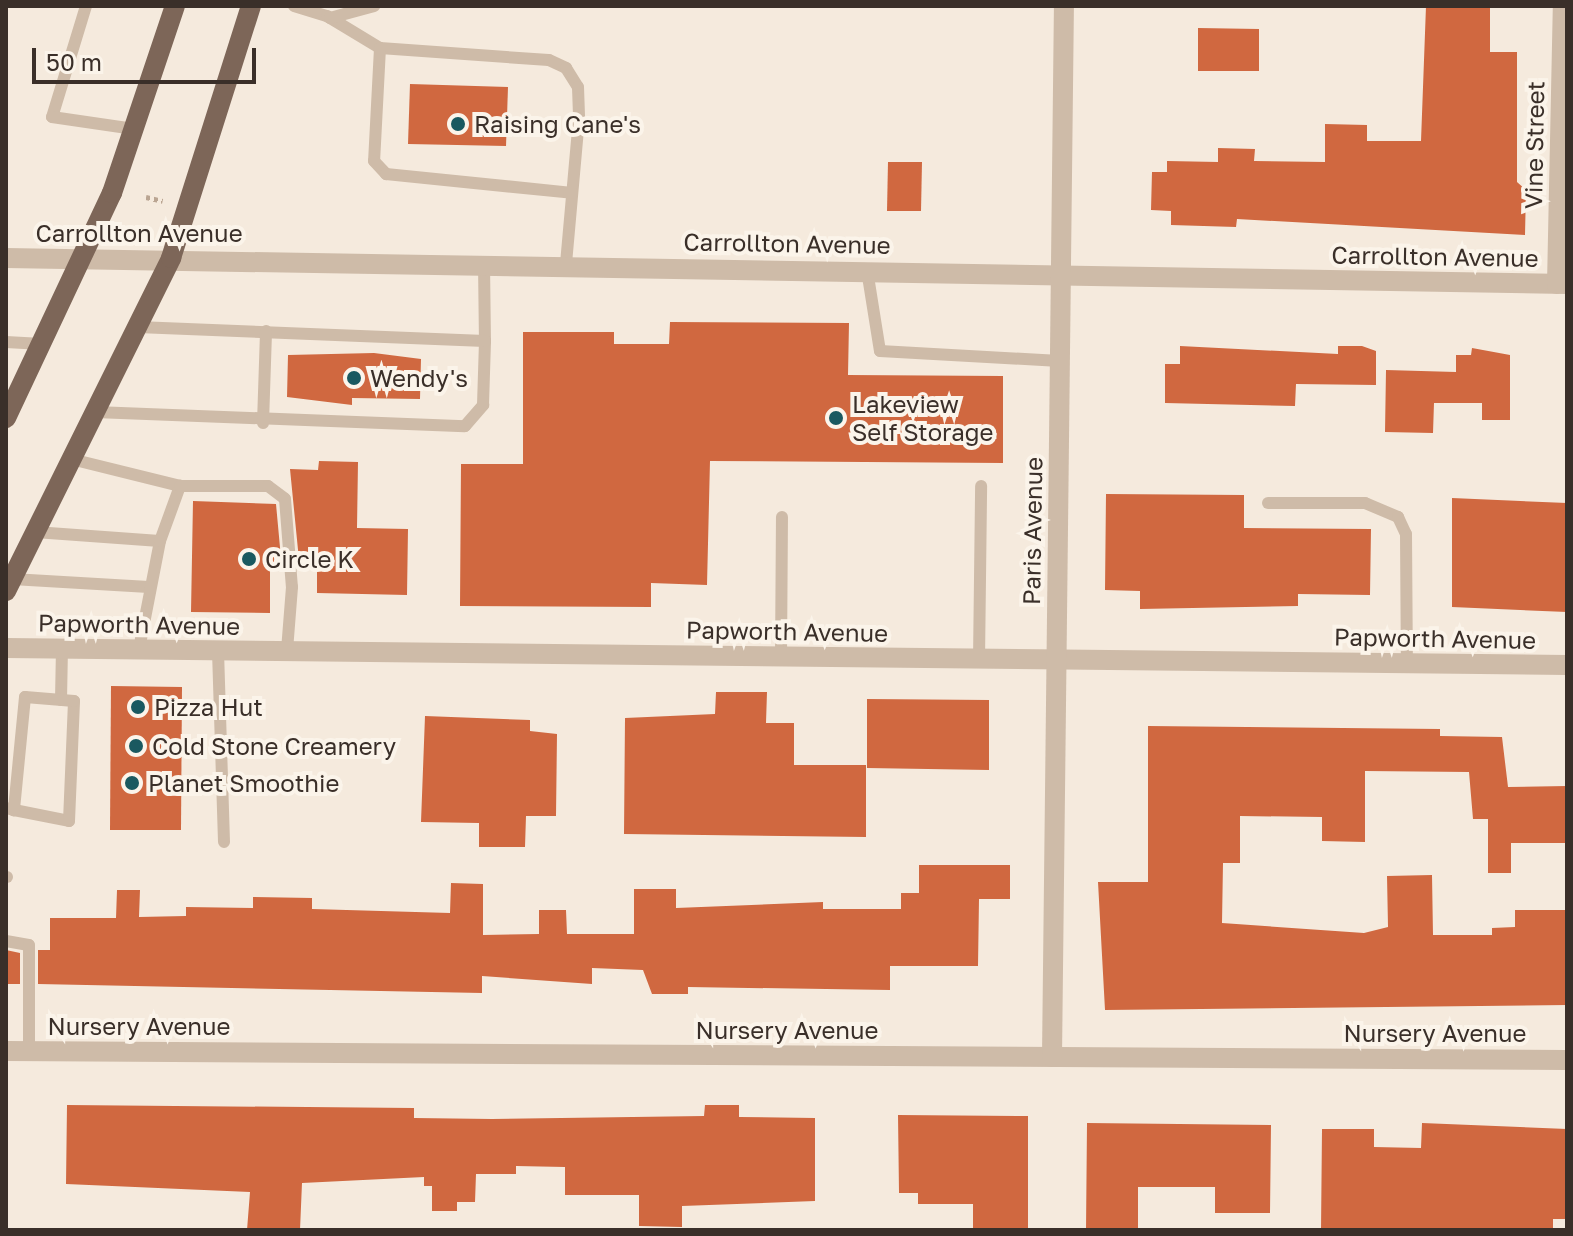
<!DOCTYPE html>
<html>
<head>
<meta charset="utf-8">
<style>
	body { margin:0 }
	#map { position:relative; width:1573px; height:1236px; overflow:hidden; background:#f5eadd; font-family:"Golos Text",sans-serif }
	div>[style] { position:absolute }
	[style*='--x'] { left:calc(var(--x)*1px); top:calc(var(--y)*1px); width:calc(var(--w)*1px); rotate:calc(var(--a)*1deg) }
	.building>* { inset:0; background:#d06840 }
	.path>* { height:5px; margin-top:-2.5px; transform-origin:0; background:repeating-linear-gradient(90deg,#baa592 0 4px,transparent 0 8px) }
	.lane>* { height:12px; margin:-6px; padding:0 6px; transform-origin:6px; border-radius:6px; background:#cebba8 }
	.street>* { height:20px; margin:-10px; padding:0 10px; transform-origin:10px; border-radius:10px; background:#cebba8 }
	.primary>* { height:20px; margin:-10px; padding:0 10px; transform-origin:10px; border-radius:10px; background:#7d6658 }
	.dots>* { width:22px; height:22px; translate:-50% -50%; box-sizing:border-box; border:4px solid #fbf4ea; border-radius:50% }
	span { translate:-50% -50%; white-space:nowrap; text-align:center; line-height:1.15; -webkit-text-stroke:8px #fbf4ea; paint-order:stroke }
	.poi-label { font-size:24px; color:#3a2f29 }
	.left { translate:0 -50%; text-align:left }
	.street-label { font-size:24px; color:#3a2f29 }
	.frame { position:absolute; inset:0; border:8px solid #3a2f29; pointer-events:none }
	.scale { position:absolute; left:32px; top:48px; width:224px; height:36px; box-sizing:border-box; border:4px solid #3a2f29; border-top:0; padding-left:10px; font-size:24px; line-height:28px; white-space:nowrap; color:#3a2f29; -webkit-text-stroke:6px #fbf4ea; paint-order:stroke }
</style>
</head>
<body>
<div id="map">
	<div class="building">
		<i style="clip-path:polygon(1426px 6px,1490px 6px,1490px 52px,1517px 52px,1517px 182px,1526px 190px,1525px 235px,1237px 219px,1236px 227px,1171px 225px,1171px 211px,1151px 210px,1152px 172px,1167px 172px,1167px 161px,1218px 162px,1218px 148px,1255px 149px,1254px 161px,1325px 162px,1325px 124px,1367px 125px,1367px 141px,1421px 141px)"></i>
		<i style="clip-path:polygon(1198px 28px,1259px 29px,1259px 71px,1198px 71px)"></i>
		<i style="clip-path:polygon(410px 84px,508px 87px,506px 146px,408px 144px)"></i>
		<i style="clip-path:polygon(888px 162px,922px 162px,921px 211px,887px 211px)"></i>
		<i style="clip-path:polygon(670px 322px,849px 323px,848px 375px,1003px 376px,1003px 463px,710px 461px,707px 585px,651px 583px,651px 607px,460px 606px,461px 464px,523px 464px,523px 332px,614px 332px,614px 344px,669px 344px)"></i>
		<i style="clip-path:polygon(1180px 346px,1338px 354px,1338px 346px,1362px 346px,1376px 351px,1376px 385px,1296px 384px,1295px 406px,1165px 403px,1165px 364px,1180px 364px)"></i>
		<i style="clip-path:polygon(1472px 348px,1510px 355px,1510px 420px,1482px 420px,1482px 403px,1434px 403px,1433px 433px,1385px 432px,1386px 370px,1456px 372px,1456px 355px,1471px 355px)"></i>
		<i style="clip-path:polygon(374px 353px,421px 359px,420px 399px,352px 398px,352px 405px,287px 397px,288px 355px)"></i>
		<i style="clip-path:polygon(319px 461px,358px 462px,357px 528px,408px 529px,407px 595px,317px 593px,317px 570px,300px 570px,290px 469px,318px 470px)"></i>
		<i style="clip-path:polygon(1106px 494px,1244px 495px,1244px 528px,1371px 529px,1370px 595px,1298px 594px,1298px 606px,1140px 609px,1140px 591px,1105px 590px)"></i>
		<i style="clip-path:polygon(1452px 498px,1567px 503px,1567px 612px,1452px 607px)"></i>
		<i style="clip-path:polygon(193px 501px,276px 504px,282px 569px,270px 569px,270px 613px,191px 612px)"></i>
		<i style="clip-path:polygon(111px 686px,182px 687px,181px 830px,110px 830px)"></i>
		<i style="clip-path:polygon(716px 692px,767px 692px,766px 723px,794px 723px,794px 765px,866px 765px,866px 837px,624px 834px,625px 718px,715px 714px)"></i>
		<i style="clip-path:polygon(867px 699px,989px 700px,989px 770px,867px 768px)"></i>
		<i style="clip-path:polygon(425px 716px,530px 720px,530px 731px,557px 734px,556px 816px,526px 816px,525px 847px,479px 847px,479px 823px,421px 822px)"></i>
		<i style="clip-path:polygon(1148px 726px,1440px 729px,1440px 736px,1502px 737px,1508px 787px,1567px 786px,1567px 843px,1511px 843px,1511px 873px,1488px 873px,1488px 819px,1473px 819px,1469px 772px,1365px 771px,1365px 842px,1322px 841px,1322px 817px,1240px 816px,1240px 863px,1223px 863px,1222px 923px,1364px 933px,1388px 927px,1387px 876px,1432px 875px,1433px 935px,1492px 935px,1492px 928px,1515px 927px,1515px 910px,1567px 910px,1567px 1005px,1105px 1010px,1098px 882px,1148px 882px)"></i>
		<i style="clip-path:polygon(919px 865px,1010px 865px,1010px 899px,979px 899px,978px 966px,890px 966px,890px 990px,688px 987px,688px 994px,652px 994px,643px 970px,592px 968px,592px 984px,482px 976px,482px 993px,38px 984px,38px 950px,50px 950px,50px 918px,116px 918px,117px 890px,140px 890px,139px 917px,186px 916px,186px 907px,253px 908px,253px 897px,312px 898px,312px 909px,450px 913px,451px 883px,483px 884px,483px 935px,539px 934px,539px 910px,566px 910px,567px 934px,634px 934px,634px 889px,676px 889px,676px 908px,823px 902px,823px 909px,901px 909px,901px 893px,919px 893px)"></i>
		<i style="clip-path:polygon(6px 950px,20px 953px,20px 984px,6px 984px)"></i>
		<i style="clip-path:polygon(67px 1105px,414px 1108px,414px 1118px,492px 1119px,704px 1116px,705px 1105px,739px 1105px,739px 1117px,815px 1118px,815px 1201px,682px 1206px,682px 1227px,639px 1226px,639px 1195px,565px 1195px,565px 1167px,516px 1166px,516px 1174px,476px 1174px,475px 1202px,457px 1202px,457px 1211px,432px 1211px,432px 1186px,424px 1186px,424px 1177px,302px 1183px,300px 1230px,247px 1230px,250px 1192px,66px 1184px)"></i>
		<i style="clip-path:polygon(898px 1115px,1028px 1116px,1028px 1230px,973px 1230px,973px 1204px,918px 1204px,918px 1193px,899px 1193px)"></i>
		<i style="clip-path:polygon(1087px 1123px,1271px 1125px,1270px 1213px,1215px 1213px,1215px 1187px,1138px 1187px,1138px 1230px,1086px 1230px)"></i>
		<i style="clip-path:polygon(1422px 1123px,1567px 1129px,1567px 1219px,1553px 1219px,1553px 1230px,1321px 1230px,1322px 1129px,1374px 1129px,1374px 1147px,1421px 1148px)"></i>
	</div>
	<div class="path">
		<i style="--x:146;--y:197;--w:17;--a:13"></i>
	</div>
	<div class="lane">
		<i style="--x:86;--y:6;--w:116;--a:107"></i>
		<i style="--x:52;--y:117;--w:83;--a:8.3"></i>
		<i style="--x:294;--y:6;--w:34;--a:17"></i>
		<i style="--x:327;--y:16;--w:62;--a:31.1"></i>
		<i style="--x:380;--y:48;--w:169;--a:4.1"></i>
		<i style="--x:549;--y:60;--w:19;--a:25"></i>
		<i style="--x:566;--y:68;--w:22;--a:58"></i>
		<i style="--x:578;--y:87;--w:31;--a:88"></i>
		<i style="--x:579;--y:118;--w:148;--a:95.1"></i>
		<i style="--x:330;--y:18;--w:46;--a:-15.3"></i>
		<i style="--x:380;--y:48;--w:113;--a:93"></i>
		<i style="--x:374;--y:161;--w:18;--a:47"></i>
		<i style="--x:386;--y:174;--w:187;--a:5.8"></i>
		<i style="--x:484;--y:263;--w:78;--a:89.3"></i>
		<i style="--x:867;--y:270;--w:82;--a:80.9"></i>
		<i style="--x:880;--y:351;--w:180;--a:3.2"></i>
		<i style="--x:6;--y:342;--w:36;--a:3"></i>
		<i style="--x:95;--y:412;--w:370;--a:2.2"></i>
		<i style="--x:465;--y:426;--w:28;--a:-49"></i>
		<i style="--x:483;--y:405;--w:64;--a:-88.2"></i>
		<i style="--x:485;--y:341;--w:348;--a:-177.7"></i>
		<i style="--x:263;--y:423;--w:92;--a:-88.1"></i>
		<i style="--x:71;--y:459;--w:112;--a:13.9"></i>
		<i style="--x:1268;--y:503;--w:97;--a:0"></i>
		<i style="--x:1365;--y:503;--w:36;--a:23"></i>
		<i style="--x:1398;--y:517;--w:19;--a:65"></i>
		<i style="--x:1406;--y:534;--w:130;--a:89.6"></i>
		<i style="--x:35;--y:532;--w:125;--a:4.1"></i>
		<i style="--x:12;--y:579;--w:137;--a:3.3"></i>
		<i style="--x:139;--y:649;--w:110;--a:-79"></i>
		<i style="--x:160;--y:541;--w:59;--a:-70"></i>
		<i style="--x:180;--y:486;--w:88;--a:0"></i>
		<i style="--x:268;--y:486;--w:21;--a:37"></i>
		<i style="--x:285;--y:499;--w:88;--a:85.5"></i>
		<i style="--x:292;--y:587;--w:64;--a:94.5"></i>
		<i style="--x:218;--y:651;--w:191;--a:88.2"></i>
		<i style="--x:781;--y:657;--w:140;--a:-89.6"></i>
		<i style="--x:979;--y:660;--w:174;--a:-89.3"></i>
		<i style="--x:61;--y:700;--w:51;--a:-88.9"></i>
		<i style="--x:6;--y:808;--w:8;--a:14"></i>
		<i style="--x:14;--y:810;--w:56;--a:11.3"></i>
		<i style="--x:69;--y:821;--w:120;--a:-87.6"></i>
		<i style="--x:74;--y:701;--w:49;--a:-175.3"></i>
		<i style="--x:25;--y:697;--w:114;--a:95.6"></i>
		<i style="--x:6;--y:877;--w:1;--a:0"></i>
		<i style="--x:6;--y:941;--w:23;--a:10"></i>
		<i style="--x:29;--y:945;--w:106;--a:90"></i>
	</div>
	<div class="street">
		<i style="--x:6;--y:258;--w:1561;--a:0.95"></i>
		<i style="--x:1557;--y:284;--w:278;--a:-88.8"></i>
		<i style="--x:6;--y:648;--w:1561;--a:0.62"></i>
		<i style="--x:6;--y:1051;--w:1561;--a:0.33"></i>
		<i style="--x:1052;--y:1057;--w:1051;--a:-89.35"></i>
	</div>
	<div class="primary">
		<i style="--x:6;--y:418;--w:249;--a:-64.8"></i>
		<i style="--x:112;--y:193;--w:197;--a:-71.4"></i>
		<i style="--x:6;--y:591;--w:372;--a:-63.6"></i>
		<i style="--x:171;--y:258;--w:264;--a:-72.4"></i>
	</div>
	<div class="dots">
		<i style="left:458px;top:124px;background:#1a5960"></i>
		<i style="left:354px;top:378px;background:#1a5960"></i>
		<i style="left:836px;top:418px;background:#1a5960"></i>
		<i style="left:249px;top:559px;background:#1a5960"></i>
		<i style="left:138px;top:707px;background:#1a5960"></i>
		<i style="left:136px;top:746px;background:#1a5960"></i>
		<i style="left:132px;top:783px;background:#1a5960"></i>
	</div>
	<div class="poi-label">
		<span class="left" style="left:474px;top:124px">Raising Cane's</span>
		<span class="left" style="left:370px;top:378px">Wendy's</span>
		<span class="left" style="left:852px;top:418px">Lakeview<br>Self Storage</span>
		<span class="left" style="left:265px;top:559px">Circle K</span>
		<span class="left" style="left:154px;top:707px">Pizza Hut</span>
		<span class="left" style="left:152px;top:746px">Cold Stone Creamery</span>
		<span class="left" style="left:148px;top:783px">Planet Smoothie</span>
	</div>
	<div class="street-label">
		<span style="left:1534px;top:145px;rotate:-89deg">Vine Street</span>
		<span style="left:139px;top:233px">Carrollton Avenue</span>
		<span style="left:787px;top:243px;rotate:1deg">Carrollton Avenue</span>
		<span style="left:1435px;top:256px;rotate:1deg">Carrollton Avenue</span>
		<span style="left:1032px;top:531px;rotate:-89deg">Paris Avenue</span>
		<span style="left:139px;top:624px;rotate:1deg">Papworth Avenue</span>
		<span style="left:787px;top:631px;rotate:1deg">Papworth Avenue</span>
		<span style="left:1435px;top:638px;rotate:1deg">Papworth Avenue</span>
		<span style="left:139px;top:1026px">Nursery Avenue</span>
		<span style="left:787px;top:1030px">Nursery Avenue</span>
		<span style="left:1435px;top:1033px">Nursery Avenue</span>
	</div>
	<div class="frame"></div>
	<div class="scale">50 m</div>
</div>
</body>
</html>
